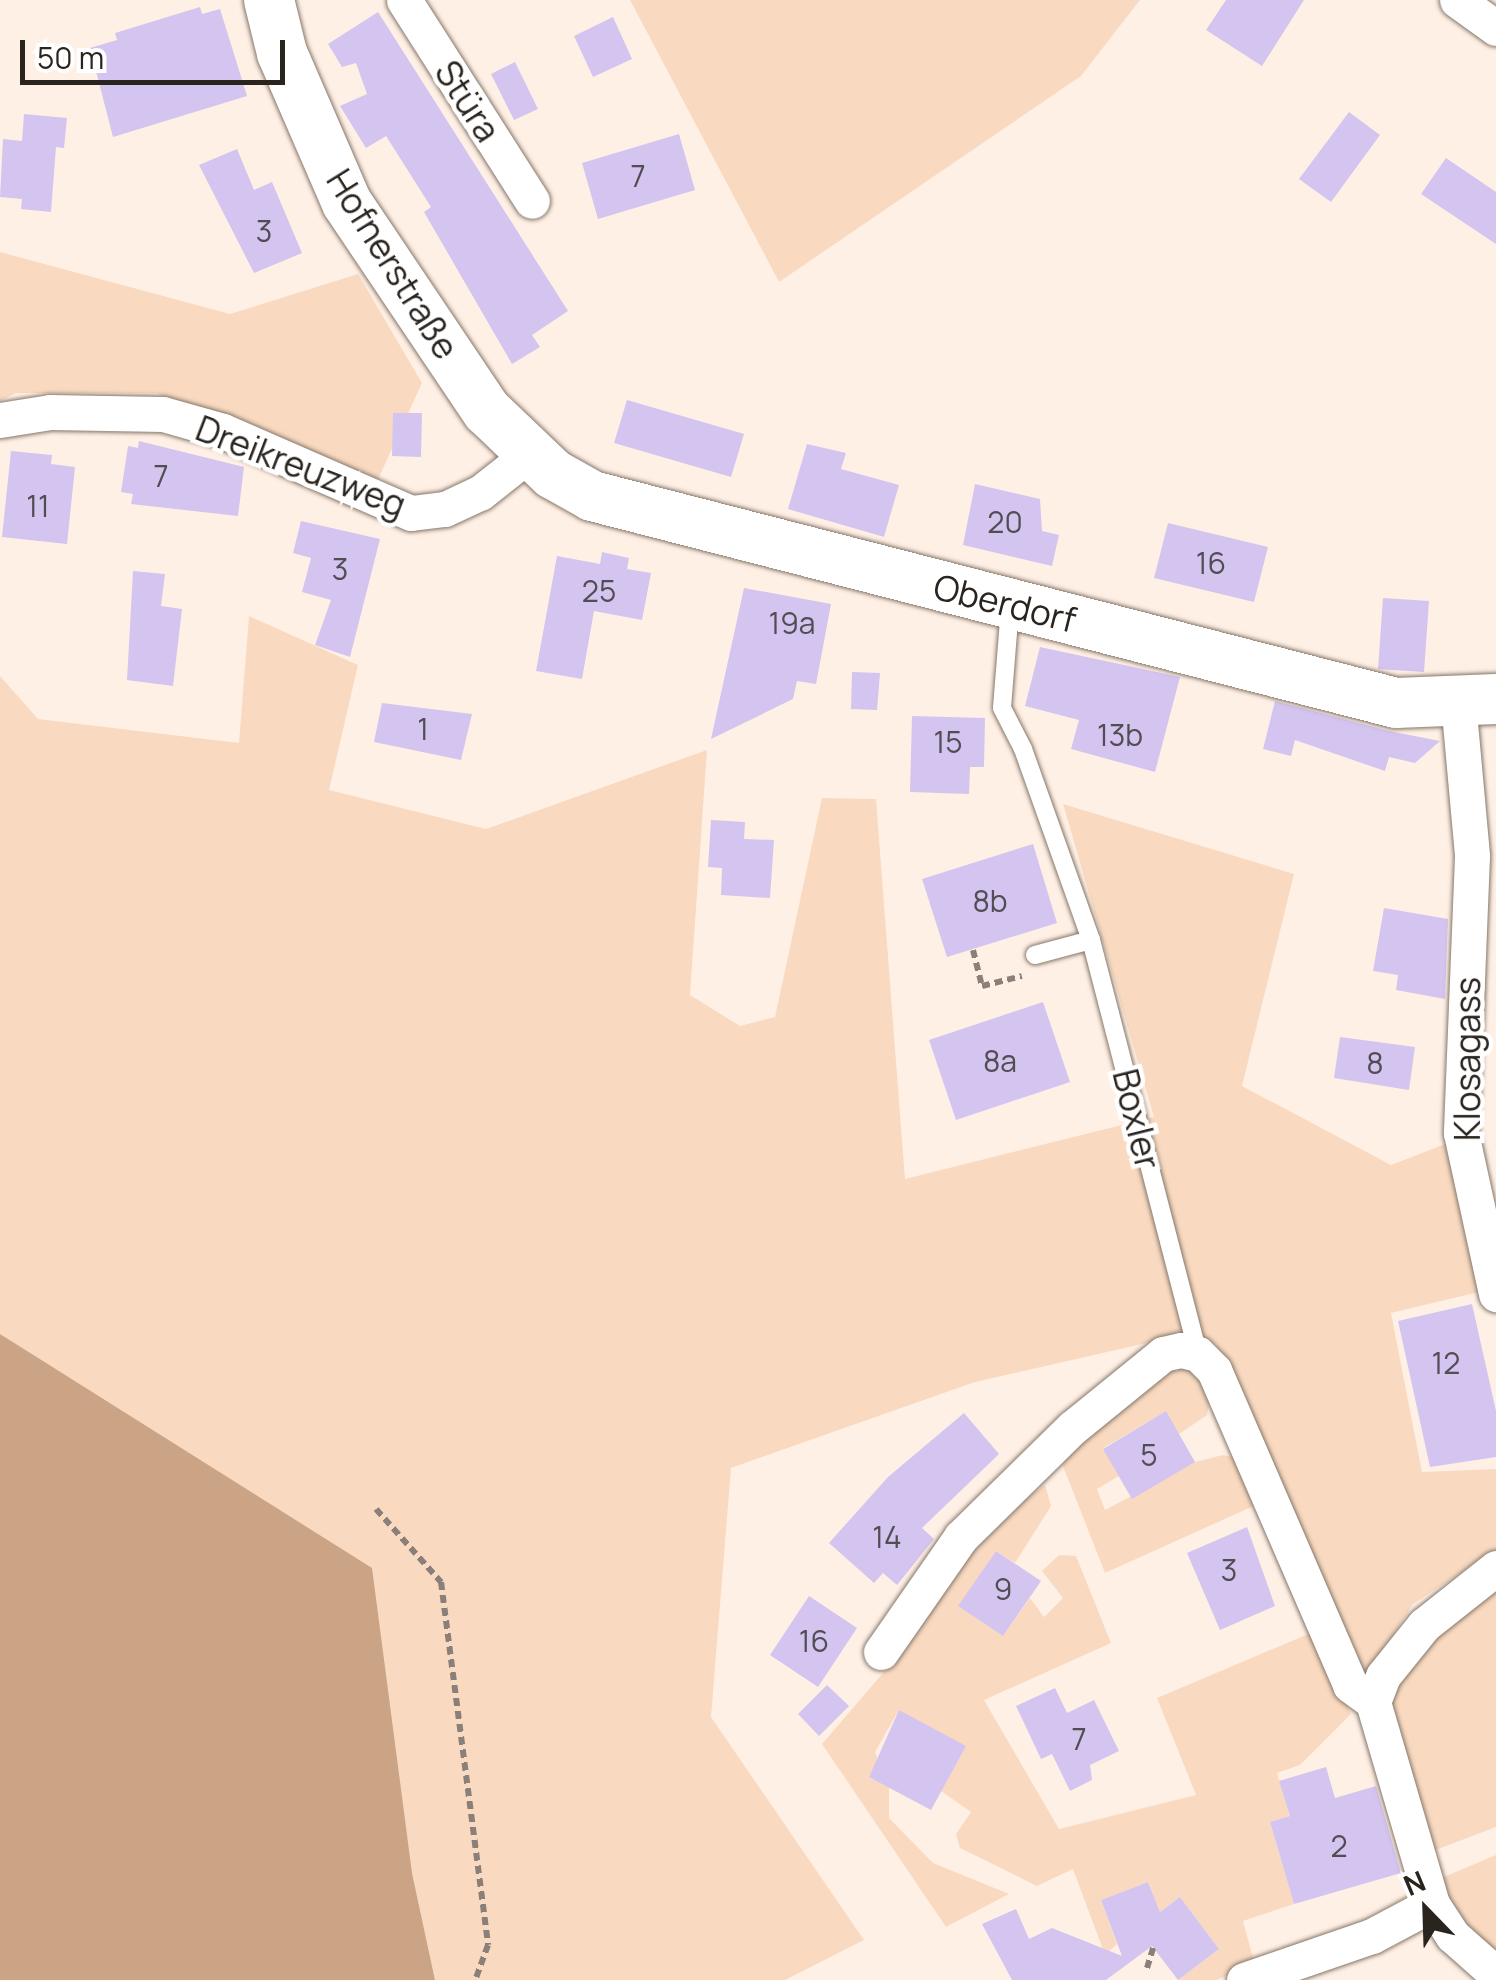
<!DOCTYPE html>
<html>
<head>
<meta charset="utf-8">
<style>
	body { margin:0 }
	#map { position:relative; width:1496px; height:1980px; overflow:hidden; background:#fff0e5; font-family:Manrope,sans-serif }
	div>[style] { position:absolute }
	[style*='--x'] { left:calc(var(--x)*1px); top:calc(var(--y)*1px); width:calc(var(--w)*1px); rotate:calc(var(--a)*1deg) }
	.green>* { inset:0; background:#f9dac1 }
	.forest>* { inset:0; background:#caa484 }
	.building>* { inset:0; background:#d4c4f0 }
	.path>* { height:6px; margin-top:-3px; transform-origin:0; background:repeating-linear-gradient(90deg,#8b8079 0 8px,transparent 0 13px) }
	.roads { filter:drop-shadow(0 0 2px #86776a) drop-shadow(0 0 2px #86776a) }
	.lane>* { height:18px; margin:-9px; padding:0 9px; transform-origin:9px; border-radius:9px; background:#fff }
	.street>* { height:35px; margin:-17.5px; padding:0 17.5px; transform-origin:17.5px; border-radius:17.5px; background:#fff }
	.secondary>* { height:50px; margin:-25px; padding:0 25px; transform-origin:25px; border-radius:25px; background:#fff }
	span { translate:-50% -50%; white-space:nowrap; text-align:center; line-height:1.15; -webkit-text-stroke:9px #fff; paint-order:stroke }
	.number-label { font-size:30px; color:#544c53 }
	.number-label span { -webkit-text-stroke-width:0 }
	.street-label { font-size:35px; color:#2a241f }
	.north { position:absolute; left:1376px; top:1860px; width:100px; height:100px; -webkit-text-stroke:8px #fff; paint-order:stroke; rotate:337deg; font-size:28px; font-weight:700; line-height:40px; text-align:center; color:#2a241f }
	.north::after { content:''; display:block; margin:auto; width:35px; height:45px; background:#2a241f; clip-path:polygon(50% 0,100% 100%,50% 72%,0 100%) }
	.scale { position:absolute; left:20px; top:40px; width:265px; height:45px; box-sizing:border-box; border:5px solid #2a241f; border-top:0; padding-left:12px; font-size:30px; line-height:35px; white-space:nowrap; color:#2a241f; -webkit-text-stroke:8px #fff; paint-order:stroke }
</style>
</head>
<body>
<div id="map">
	<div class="green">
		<i style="clip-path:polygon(630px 0,1140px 0,1081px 76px,779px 282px)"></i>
		<i style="clip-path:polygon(0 252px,230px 314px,358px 274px,422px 383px,369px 499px,157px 393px,16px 393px,0 401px)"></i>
		<i style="clip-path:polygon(249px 616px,358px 665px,329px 790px,486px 829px,707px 750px,690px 995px,740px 1026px,775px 1017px,822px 798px,876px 799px,905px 1179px,1154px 1117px,1063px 804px,1294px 874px,1242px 1086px,1391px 1165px,1453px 1141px,1483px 1291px,1391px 1313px,1422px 1472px,1496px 1469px,1496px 1550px,1413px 1604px,1368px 1674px,1359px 1675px,1216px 1344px,1195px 1332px,975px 1382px,731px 1468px,711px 1717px,864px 1940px,785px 1980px,435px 1980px,412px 1873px,69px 1383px,0 1334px,0 676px,38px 719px,239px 743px)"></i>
		<i style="clip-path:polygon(1180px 1367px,1194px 1370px,1210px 1397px,1207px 1415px,1179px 1434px,1165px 1412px,1103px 1448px,1119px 1476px,1097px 1489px,1105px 1510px,1195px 1462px,1223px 1455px,1237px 1458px,1258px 1504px,1105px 1573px,1063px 1466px,1065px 1453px,1165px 1370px)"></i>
		<i style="clip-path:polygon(1045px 1485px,1051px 1506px,1015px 1563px,996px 1551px,959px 1606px,1003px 1636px,1030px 1598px,1044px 1617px,1063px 1598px,1042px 1571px,1059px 1555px,1076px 1556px,1111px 1643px,984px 1700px,1059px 1829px,1196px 1795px,1157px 1698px,1313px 1632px,1351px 1714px,1300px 1765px,1277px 1773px,1290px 1816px,1270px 1822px,1294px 1904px,1243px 1921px,1255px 1965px,1216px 1980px,1178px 1980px,1219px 1949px,1180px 1897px,1160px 1912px,1148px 1882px,1101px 1900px,1117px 1944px,1105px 1955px,1073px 1869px,1037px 1886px,960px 1848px,956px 1834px,971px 1812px,941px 1791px,899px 1710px,875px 1752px,889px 1787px,889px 1818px,933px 1863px,1009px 1894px,946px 1927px,822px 1744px,895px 1659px,967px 1541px)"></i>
		<i style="clip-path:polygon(1496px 1583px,1496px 1827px,1433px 1851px,1390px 1715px,1397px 1679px,1445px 1618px)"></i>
		<i style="clip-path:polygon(1496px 1855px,1496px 1952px,1458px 1916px,1439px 1879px)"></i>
	</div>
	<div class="forest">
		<i style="clip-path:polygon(0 1334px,372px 1568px,412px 1873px,435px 1980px,0 1980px)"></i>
	</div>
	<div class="building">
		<i style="clip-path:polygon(1226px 0,1304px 0,1262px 66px,1206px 30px)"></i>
		<i style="clip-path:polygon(200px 7px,202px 14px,220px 9px,247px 96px,113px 137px,90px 48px,117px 40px,115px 33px)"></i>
		<i style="clip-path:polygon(378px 12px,568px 311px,532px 335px,540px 347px,512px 364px,424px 212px,431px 207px,386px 136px,366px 148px,340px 106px,367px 94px,356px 63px,342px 67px,328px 44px)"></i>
		<i style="clip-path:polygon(613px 17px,632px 59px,593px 77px,574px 36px)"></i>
		<i style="clip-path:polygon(515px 62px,538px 109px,514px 120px,491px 74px)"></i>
		<i style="clip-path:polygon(1349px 112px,1380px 135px,1331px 202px,1299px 179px)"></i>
		<i style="clip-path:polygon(24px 114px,67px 118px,64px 148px,56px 147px,51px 212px,21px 209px,22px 199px,0 197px,3px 139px,22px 141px)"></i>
		<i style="clip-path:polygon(679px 134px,695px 190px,598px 219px,582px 163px)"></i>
		<i style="clip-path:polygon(237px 149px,254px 190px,272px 182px,302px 253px,254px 273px,199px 165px)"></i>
		<i style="clip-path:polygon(1446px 158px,1496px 192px,1496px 244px,1421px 194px)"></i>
		<i style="clip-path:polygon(627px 400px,744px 434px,731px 477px,614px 443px)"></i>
		<i style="clip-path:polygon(393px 413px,422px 413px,421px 457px,392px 456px)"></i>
		<i style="clip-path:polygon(139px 441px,244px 467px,238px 516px,131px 504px,133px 494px,121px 492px,128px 446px,138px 448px)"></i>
		<i style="clip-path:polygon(807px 444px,846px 453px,841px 469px,899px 485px,884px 537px,788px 509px)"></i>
		<i style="clip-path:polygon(11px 451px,52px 455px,51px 464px,75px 467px,67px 544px,2px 537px)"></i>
		<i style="clip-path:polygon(975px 484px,1040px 499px,1042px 531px,1059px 535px,1052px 566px,963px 545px)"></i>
		<i style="clip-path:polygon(301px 521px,380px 539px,350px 657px,315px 645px,331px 600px,302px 592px,311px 558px,293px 553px)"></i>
		<i style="clip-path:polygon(1168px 523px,1268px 547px,1254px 602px,1154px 578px)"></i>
		<i style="clip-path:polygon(602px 552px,629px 558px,627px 569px,651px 573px,642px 620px,594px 611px,582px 679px,536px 671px,557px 556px,600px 564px)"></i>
		<i style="clip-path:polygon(133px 571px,165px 574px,161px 606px,182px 609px,173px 686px,127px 680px)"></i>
		<i style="clip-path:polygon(744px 588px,831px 604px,816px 684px,797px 681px,793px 699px,711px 739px)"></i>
		<i style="clip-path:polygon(1383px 598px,1429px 601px,1424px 672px,1378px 669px)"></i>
		<i style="clip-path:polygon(1040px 647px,1180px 677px,1155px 772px,1071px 749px,1079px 720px,1025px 706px)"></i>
		<i style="clip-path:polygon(852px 672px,880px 673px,877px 710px,851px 709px)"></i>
		<i style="clip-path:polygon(1275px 701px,1389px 731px,1440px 741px,1415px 763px,1389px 757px,1385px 771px,1295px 740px,1291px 756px,1263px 749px)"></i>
		<i style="clip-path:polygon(382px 703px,472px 714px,461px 760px,374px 742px)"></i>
		<i style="clip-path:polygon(912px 716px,985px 718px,984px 767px,970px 767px,969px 794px,910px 792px)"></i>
		<i style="clip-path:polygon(711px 820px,745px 822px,744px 839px,774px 840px,770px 898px,721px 895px,722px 868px,708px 867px)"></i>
		<i style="clip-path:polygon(1033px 844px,1057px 923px,947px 957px,922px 879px)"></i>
		<i style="clip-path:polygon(1384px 908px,1448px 919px,1445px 999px,1396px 990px,1398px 975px,1373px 971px)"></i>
		<i style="clip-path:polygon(1043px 1002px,1070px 1082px,956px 1120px,929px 1040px)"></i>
		<i style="clip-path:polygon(1340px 1037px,1415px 1047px,1409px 1090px,1334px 1078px)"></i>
		<i style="clip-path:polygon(1472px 1304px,1496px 1411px,1496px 1457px,1430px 1467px,1398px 1321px)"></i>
		<i style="clip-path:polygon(1166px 1411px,1195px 1462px,1132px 1499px,1103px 1449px)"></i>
		<i style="clip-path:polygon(964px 1413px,999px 1454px,922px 1528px,934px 1539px,897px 1585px,883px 1573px,874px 1583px,829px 1543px,888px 1477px)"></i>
		<i style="clip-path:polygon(1247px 1527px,1275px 1606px,1220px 1630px,1187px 1553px)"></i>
		<i style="clip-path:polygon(996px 1551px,1041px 1581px,1003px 1636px,958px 1606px)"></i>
		<i style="clip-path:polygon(809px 1596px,857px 1628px,818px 1687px,770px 1655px)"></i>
		<i style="clip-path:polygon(827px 1685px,849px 1706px,819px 1736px,798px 1714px)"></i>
		<i style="clip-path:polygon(1055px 1688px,1067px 1713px,1094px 1700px,1119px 1751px,1090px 1765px,1092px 1780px,1070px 1791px,1052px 1754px,1041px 1759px,1016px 1706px)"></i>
		<i style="clip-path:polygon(899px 1710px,966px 1746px,931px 1810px,869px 1777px)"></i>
		<i style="clip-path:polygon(1326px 1767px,1335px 1798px,1376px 1786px,1401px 1873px,1294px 1904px,1270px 1822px,1290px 1816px,1279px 1781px)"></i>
		<i style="clip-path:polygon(1148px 1882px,1160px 1912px,1180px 1897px,1219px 1949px,1178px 1980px,1152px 1946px,1106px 1980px,1012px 1980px,982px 1924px,1016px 1909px,1029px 1939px,1052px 1928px,1122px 1956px,1101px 1900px)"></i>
	</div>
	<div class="path">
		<i style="--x:973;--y:950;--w:37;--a:76"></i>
		<i style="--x:982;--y:986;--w:41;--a:-14"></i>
		<i style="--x:376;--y:1509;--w:98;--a:48.3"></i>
		<i style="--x:441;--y:1582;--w:366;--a:82.6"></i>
		<i style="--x:488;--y:1945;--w:37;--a:110"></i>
		<i style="--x:1147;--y:1968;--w:21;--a:-73"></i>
	</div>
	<div class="roads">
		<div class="lane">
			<i style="--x:1010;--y:608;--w:100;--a:94.6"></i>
			<i style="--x:1002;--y:708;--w:46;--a:62.9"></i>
			<i style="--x:1023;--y:749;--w:203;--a:70.4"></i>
			<i style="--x:1035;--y:955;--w:58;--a:-15"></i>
			<i style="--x:1091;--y:940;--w:428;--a:75.5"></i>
		</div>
		<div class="street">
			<i style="--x:404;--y:0;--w:238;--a:57.5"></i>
			<i style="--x:1457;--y:0;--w:48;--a:35.7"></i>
			<i style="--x:0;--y:420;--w:51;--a:-9.1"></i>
			<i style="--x:50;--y:412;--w:113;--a:1"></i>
			<i style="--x:163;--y:414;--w:62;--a:15.8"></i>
			<i style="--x:223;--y:431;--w:205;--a:23.6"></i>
			<i style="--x:411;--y:513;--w:34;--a:-7"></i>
			<i style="--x:445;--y:509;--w:38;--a:-25"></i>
			<i style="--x:480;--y:493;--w:61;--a:-38.4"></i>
			<i style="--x:1458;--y:701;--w:156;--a:84.8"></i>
			<i style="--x:1472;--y:856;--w:277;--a:92.3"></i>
			<i style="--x:1461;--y:1133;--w:165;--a:77.7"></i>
			<i style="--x:1496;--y:1568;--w:92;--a:141.6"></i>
			<i style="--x:1424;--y:1625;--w:65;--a:128.8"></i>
			<i style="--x:1383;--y:1676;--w:28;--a:111"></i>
			<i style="--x:1373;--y:1702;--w:210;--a:73.7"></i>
			<i style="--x:1432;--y:1904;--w:38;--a:57"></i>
			<i style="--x:1453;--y:1936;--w:57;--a:41.5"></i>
			<i style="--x:881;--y:1652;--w:140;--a:-55.2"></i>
			<i style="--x:961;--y:1537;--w:156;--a:-44.5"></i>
			<i style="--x:1072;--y:1428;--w:117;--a:-39.1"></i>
			<i style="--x:1163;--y:1354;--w:18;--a:-13"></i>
			<i style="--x:1181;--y:1350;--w:17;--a:13"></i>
			<i style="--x:1198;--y:1354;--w:23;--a:45"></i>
			<i style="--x:1214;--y:1370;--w:343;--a:66.6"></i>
			<i style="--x:1350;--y:1685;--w:29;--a:36"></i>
			<i style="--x:1244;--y:1980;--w:135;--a:-19"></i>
			<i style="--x:1372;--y:1936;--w:68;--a:-28.1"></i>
		</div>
		<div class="secondary">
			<i style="--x:269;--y:0;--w:55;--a:76.2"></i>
			<i style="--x:282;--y:53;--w:163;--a:66.6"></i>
			<i style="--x:347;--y:203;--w:251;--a:56.1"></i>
			<i style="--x:487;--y:411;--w:91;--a:43.7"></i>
			<i style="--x:553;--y:474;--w:45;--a:29.4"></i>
			<i style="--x:592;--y:496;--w:830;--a:14.44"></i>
			<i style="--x:1396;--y:703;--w:100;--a:-2.3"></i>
		</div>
	</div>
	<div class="number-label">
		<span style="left:638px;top:176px">7</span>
		<span style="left:264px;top:231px">3</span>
		<span style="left:161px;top:476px">7</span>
		<span style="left:38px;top:506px">11</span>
		<span style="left:1005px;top:522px">20</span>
		<span style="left:1211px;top:563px">16</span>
		<span style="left:340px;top:569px">3</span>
		<span style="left:599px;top:591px">25</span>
		<span style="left:792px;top:623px">19a</span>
		<span style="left:423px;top:729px">1</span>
		<span style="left:1120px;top:735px">13b</span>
		<span style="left:948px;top:742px">15</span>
		<span style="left:990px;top:901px">8b</span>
		<span style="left:1000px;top:1061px">8a</span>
		<span style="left:1375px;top:1063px">8</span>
		<span style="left:1446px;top:1363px">12</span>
		<span style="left:1149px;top:1455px">5</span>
		<span style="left:887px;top:1537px">14</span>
		<span style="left:1229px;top:1570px">3</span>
		<span style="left:1003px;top:1589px">9</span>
		<span style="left:814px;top:1641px">16</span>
		<span style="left:1079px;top:1739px">7</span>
		<span style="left:1339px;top:1846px">2</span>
	</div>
	<div class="street-label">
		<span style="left:468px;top:101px;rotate:57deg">Stüra</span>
		<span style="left:393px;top:264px;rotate:58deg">Hofnerstraße</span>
		<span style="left:301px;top:466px;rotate:21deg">Dreikreuzweg</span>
		<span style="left:1005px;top:603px;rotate:14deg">Oberdorf</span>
		<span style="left:1467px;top:1059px;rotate:-90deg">Klosagass</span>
		<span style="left:1137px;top:1119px;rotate:76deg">Boxler</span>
	</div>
	<div class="north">N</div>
	<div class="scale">50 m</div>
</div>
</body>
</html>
